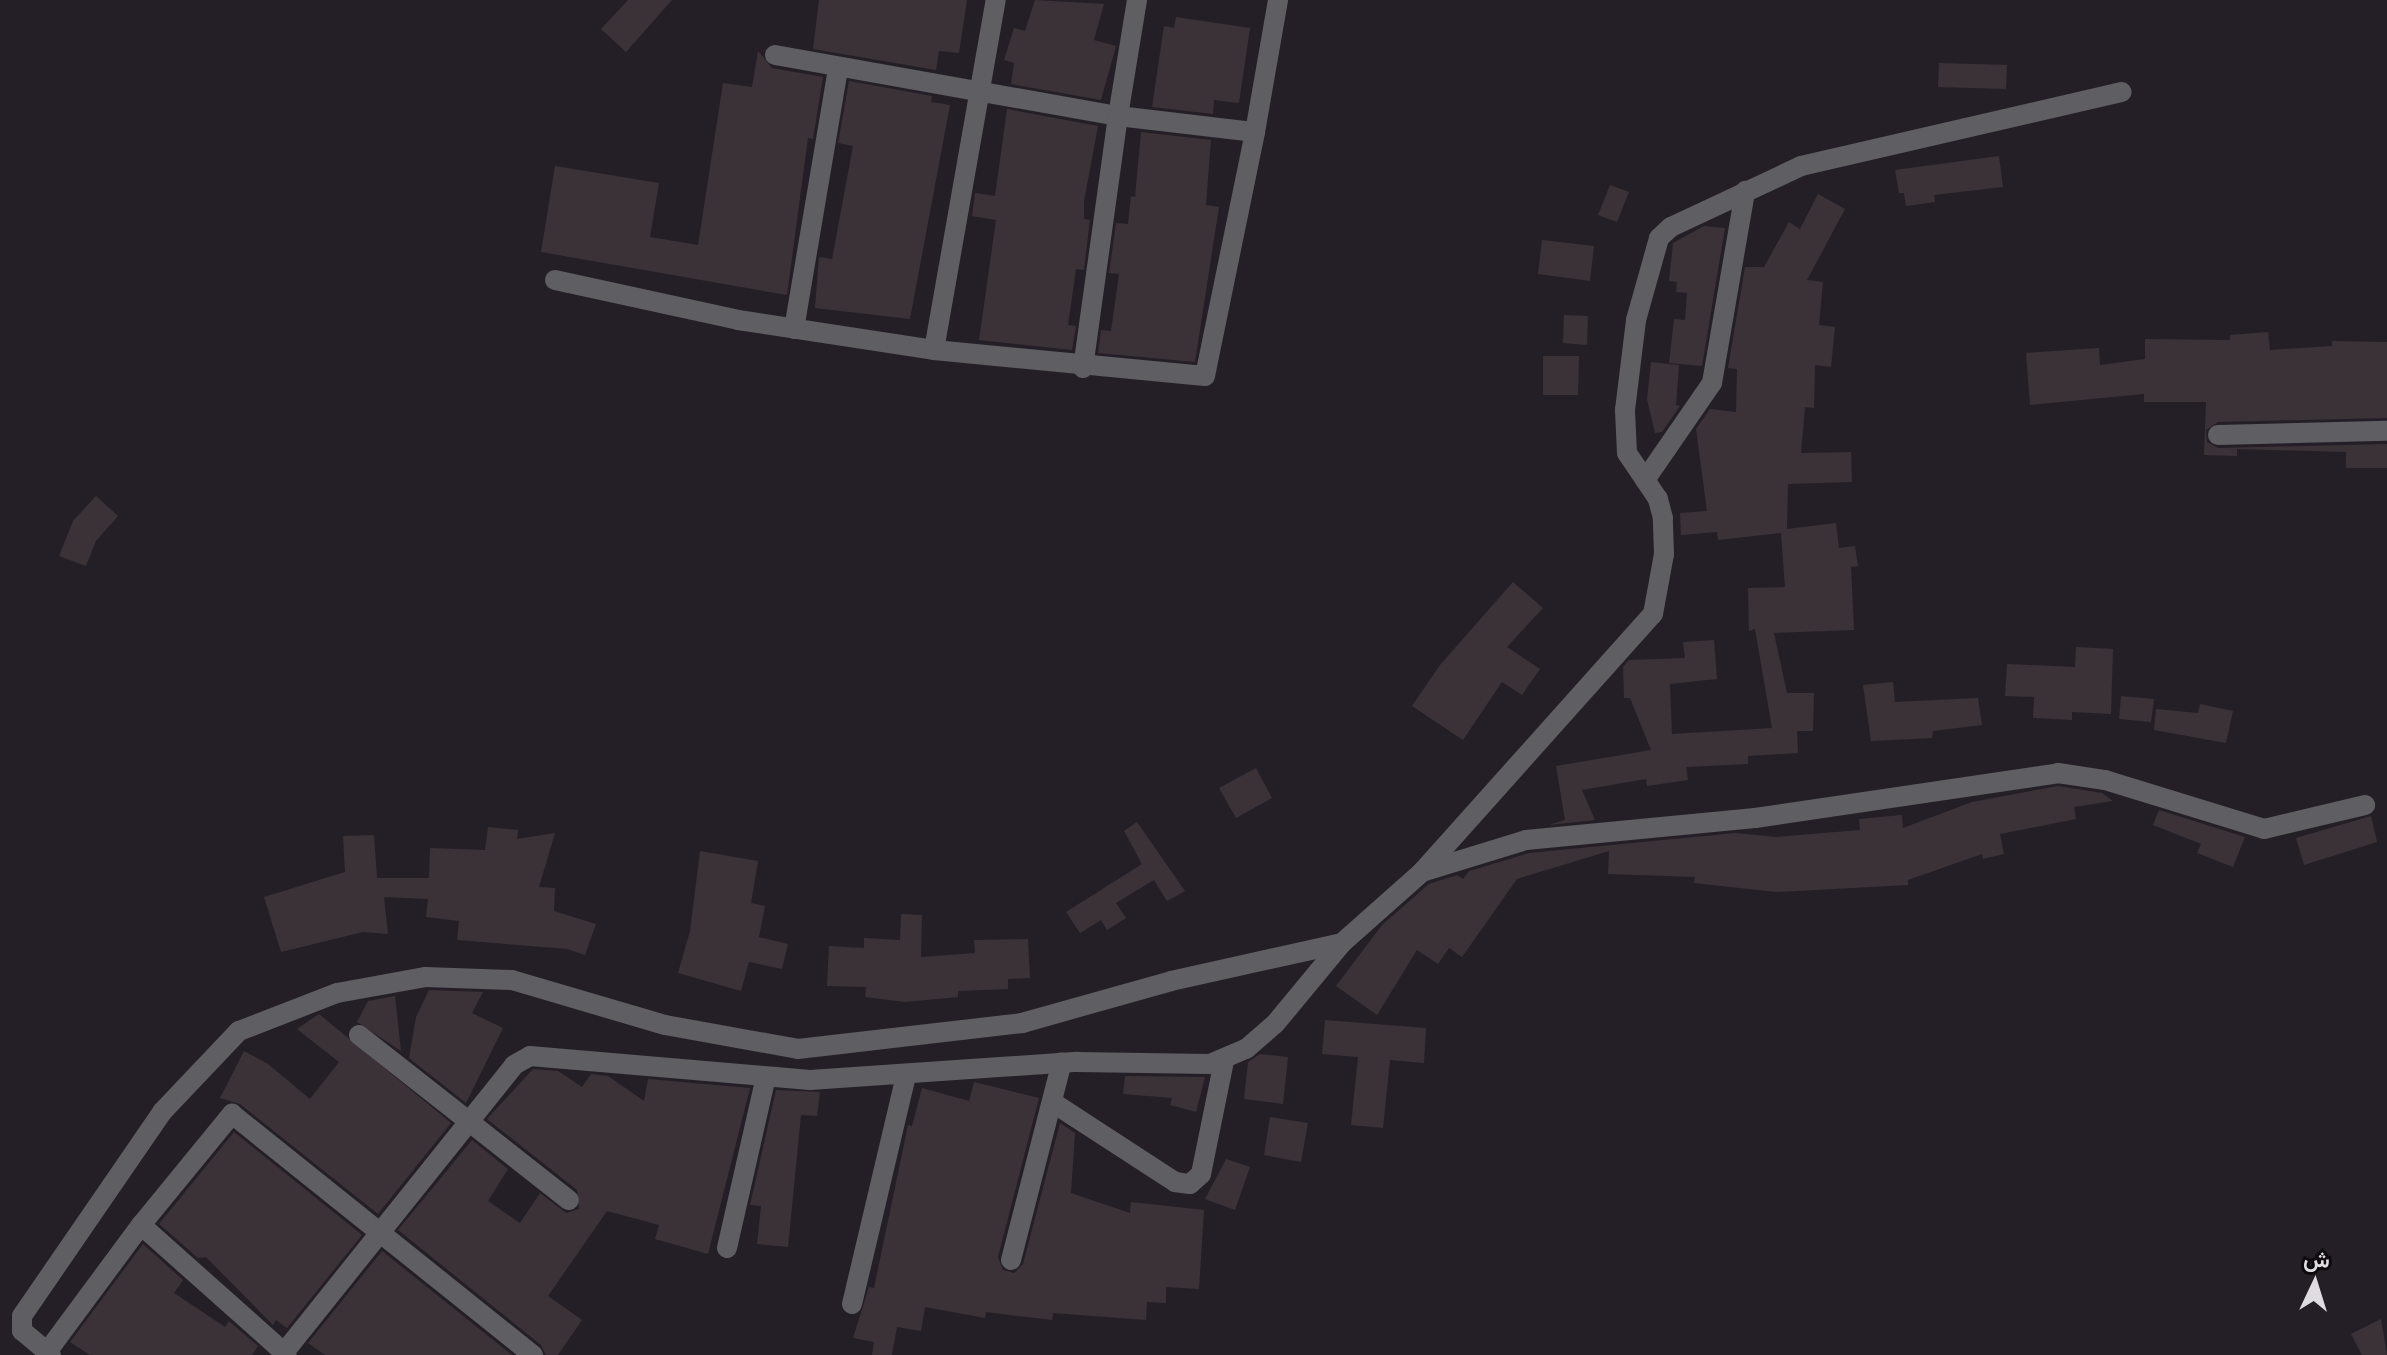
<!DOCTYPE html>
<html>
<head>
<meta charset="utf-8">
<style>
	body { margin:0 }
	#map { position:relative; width:2387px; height:1355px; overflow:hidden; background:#241f27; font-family:Jost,Vazirmatn,sans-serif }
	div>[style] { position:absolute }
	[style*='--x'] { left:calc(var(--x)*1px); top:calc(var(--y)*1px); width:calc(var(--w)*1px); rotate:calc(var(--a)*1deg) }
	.building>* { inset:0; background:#3b3237 }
	.minor>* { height:20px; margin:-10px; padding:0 10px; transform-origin:10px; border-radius:10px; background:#5e5e63 }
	span { translate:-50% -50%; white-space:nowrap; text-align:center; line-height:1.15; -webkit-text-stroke:8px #0c0a0d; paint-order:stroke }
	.north { position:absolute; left:2275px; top:1243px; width:80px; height:80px; -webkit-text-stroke:6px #0c0a0d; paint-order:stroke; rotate:4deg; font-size:22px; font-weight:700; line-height:32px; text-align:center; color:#dfdce1 }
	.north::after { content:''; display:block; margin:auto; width:28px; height:36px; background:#dfdce1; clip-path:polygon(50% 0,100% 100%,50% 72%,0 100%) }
</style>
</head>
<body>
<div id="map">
	<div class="building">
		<i style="clip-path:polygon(628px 0,672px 0,626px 52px,601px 29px)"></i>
		<i style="clip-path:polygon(819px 0,967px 0,959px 53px,939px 51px,936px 70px,813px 49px)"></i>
		<i style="clip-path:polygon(1035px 0,1104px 4px,1094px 40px,1116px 46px,1101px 100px,1011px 84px,1014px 63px,1004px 60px,1014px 28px,1025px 31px)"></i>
		<i style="clip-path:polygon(1176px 17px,1250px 28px,1239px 103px,1214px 100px,1213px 114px,1152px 107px,1164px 26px,1174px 28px)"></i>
		<i style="clip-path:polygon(758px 51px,772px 68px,823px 77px,813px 139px,808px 138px,787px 295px,541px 252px,555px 166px,659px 183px,650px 237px,698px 245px,723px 83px,752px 87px)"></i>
		<i style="clip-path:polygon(1939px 63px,2007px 65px,2006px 89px,1938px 87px)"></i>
		<i style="clip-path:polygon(849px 81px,932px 96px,931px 102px,950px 105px,910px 319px,815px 308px,819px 257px,832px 259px,853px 146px,838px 143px)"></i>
		<i style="clip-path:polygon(1007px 109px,1098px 126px,1084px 201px,1084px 219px,1090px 220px,1084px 270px,1076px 269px,1068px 325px,1076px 326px,1072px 350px,979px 340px,996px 220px,972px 216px,975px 193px,995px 196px)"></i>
		<i style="clip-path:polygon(1141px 132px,1211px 140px,1206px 205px,1219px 207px,1195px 362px,1098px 353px,1101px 330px,1111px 331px,1119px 274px,1109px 273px,1116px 223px,1128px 224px,1131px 196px,1135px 197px)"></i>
		<i style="clip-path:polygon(1999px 156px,2003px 187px,1934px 195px,1935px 202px,1906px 206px,1904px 193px,1899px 193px,1895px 170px)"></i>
		<i style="clip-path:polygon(1610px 185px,1629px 192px,1617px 222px,1598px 215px)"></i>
		<i style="clip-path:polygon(1818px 194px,1845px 209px,1807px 280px,1823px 282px,1819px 325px,1835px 327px,1831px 367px,1815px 365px,1814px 408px,1805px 407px,1801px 453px,1851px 452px,1852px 482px,1788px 484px,1787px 529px,1836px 523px,1839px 548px,1855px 546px,1858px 566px,1851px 567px,1854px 630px,1774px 633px,1787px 693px,1814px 693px,1813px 731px,1797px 731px,1798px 753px,1748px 756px,1748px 764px,1686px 767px,1688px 780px,1647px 786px,1646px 779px,1582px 790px,1595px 820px,1549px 825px,1565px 820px,1556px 766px,1651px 750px,1630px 698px,1624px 698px,1623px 667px,1629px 660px,1685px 658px,1683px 642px,1714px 640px,1717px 679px,1670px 684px,1672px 734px,1772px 728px,1755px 629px,1749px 631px,1748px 588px,1785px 587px,1781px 533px,1718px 540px,1717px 532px,1681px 535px,1680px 513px,1707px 511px,1696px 429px,1710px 409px,1736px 412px,1737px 369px,1728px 368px,1745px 267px,1764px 267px,1789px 222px,1800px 229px)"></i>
		<i style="clip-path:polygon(1704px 226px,1725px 228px,1702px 366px,1669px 363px,1674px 319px,1685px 320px,1687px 293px,1676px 292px,1677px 282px,1669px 281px,1673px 243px)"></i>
		<i style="clip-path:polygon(1542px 240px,1594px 246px,1590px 281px,1538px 274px)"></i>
		<i style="clip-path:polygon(1564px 315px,1588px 316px,1587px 345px,1563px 343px)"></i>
		<i style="clip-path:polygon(2268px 332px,2270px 350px,2332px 346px,2332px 341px,2387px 342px,2387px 418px,2218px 422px,2206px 430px,2207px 442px,2218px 448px,2387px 444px,2387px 468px,2346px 468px,2346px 452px,2237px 449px,2237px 456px,2204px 455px,2206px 402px,2144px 402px,2144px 394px,2030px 405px,2026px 353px,2099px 348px,2100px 365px,2145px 359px,2145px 339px,2230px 340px,2230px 335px)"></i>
		<i style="clip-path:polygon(1543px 356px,1579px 356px,1578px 395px,1543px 395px)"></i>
		<i style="clip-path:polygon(1651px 362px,1679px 365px,1676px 405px,1680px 406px,1662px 432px,1655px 433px,1647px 399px)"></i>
		<i style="clip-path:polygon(96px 496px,118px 516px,96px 541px,86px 566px,59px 556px,73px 521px)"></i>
		<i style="clip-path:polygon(1513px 582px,1543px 608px,1507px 647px,1540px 669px,1522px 695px,1502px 682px,1463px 740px,1412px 706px,1440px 665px)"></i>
		<i style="clip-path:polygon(2076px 647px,2113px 649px,2111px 714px,2072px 712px,2072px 720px,2033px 718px,2034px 697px,2005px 696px,2007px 664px,2075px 667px)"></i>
		<i style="clip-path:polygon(1893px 682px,1895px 702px,1978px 698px,1982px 725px,1933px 731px,1932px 738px,1871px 741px,1863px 685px)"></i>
		<i style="clip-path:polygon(2121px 696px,2154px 699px,2151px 722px,2119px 719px)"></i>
		<i style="clip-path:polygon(2200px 704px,2233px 711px,2226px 743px,2154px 730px,2156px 709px,2198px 713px)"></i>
		<i style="clip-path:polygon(1256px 768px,1272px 798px,1236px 818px,1219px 788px)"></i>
		<i style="clip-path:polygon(2058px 786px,2102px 793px,2113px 801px,2074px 807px,2076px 819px,2000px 834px,2004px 854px,1983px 859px,1982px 854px,1908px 880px,1908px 885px,1776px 892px,1694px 883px,1695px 877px,1608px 874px,1609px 851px,1517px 879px,1462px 957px,1449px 948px,1438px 964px,1417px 950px,1377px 1015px,1336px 986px,1382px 925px,1429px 884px,1457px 875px,1463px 879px,1469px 871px,1529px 853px,1735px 833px,1776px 837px,1860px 830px,1859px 819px,1902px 815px,1903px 828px,1972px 802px)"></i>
		<i style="clip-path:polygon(2159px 810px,2245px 837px,2233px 867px,2197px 853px,2201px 844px,2153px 825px)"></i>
		<i style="clip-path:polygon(2371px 816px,2377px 842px,2304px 865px,2296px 838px)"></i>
		<i style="clip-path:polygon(1137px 822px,1185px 891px,1167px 901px,1154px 880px,1116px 903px,1126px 918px,1107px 930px,1101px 920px,1080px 933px,1066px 912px,1142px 864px,1124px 831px)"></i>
		<i style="clip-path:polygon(488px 827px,518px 830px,517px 839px,555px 833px,539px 887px,555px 888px,554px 911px,596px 924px,585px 955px,567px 949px,457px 940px,459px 921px,426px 917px,428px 899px,384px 897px,388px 934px,363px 932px,281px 952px,264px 897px,345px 872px,343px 836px,374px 835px,377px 878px,429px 878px,430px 848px,485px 850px)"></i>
		<i style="clip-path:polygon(700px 851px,758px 861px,751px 903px,765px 906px,759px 937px,788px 944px,782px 969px,749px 962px,741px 991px,678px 973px,690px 931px)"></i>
		<i style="clip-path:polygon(901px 914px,922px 915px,921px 957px,975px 953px,974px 940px,1028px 939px,1030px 978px,1008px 979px,1008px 989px,958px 991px,958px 997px,905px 1002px,865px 997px,866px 987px,827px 986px,829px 946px,864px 948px,864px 938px,900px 940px)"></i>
		<i style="clip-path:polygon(429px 990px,483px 992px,472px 1013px,503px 1028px,466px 1103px,409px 1058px,416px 1017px)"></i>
		<i style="clip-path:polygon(395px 996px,401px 1051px,357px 1022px,368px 1001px)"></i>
		<i style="clip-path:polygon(319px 1014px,451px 1123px,378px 1214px,240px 1104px,220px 1098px,244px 1051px,268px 1064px,310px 1099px,339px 1062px,297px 1029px)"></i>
		<i style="clip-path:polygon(1325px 1020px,1426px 1028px,1424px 1063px,1390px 1060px,1383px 1128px,1351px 1125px,1358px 1057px,1322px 1054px)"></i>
		<i style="clip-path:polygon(1260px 1054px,1288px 1057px,1283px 1104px,1244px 1099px,1248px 1062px)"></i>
		<i style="clip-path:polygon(533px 1069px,558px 1071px,582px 1087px,591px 1074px,608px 1076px,644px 1101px,648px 1079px,750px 1088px,708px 1254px,655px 1239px,659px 1225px,607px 1211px,548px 1296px,582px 1320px,558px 1355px,546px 1355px,541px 1345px,398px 1230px,472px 1140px,508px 1169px,488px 1201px,520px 1223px,540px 1193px,566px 1213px,579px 1209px,577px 1190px,487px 1119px)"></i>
		<i style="clip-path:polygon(1125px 1076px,1205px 1077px,1196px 1112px,1170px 1105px,1172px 1098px,1123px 1094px)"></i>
		<i style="clip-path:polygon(974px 1082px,1039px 1098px,998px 1257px,1003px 1270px,1014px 1273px,1023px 1264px,1060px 1123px,1075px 1133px,1071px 1193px,1130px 1213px,1131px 1202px,1204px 1210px,1199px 1289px,1166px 1287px,1166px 1303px,1147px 1302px,1146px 1320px,1053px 1313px,1052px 1320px,986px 1312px,985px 1318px,925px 1307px,921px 1331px,897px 1327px,892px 1355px,872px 1355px,874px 1342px,853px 1338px,869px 1287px,874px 1288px,908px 1125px,912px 1126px,922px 1088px,969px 1101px)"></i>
		<i style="clip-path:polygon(776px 1090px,820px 1092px,817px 1116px,801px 1115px,788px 1247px,757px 1244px,761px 1206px,750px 1205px)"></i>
		<i style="clip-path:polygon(1270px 1117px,1308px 1123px,1301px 1162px,1264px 1155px)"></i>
		<i style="clip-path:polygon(234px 1132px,362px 1235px,287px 1328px,276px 1320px,273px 1325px,206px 1257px,198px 1258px,159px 1224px)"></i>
		<i style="clip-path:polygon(1226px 1159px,1250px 1167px,1235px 1210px,1205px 1199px)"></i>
		<i style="clip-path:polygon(143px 1244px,183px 1280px,174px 1293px,225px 1327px,229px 1321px,258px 1346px,252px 1355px,90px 1355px,70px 1342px)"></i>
		<i style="clip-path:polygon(382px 1251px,512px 1355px,325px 1355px,308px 1343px)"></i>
		<i style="clip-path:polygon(2381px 1319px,2387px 1355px,2362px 1355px,2351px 1334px)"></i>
	</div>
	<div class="minor">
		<i style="--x:775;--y:55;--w:348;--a:10.1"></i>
		<i style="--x:1118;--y:116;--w:118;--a:-80.7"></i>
		<i style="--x:555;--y:280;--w:187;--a:12.3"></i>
		<i style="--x:738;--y:320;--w:198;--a:8.7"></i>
		<i style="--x:934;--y:350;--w:272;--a:5.5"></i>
		<i style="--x:1205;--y:376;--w:249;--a:-78.4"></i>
		<i style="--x:794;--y:329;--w:265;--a:-80.4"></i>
		<i style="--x:934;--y:350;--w:355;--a:-80"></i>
		<i style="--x:1083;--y:368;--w:254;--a:-82.1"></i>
		<i style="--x:1118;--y:116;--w:138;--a:6.7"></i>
		<i style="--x:1255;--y:132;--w:134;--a:-80.1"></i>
		<i style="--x:2218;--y:435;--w:169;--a:-1.4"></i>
		<i style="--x:1645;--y:480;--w:118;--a:-55.4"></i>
		<i style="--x:1712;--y:383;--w:195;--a:-80.2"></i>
		<i style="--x:1422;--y:872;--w:346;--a:-48.2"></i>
		<i style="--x:1653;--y:614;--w:61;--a:-79.6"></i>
		<i style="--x:1664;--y:554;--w:36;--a:-92"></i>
		<i style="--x:1663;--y:518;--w:20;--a:-105"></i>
		<i style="--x:1658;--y:499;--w:55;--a:-124"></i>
		<i style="--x:1627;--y:453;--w:43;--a:-92.7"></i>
		<i style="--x:1625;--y:410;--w:91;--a:-83"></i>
		<i style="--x:1636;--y:320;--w:85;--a:-74.3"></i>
		<i style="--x:1659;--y:238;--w:16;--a:-43"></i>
		<i style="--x:1671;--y:227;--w:144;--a:-25.1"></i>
		<i style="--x:1801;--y:166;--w:329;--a:-13"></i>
		<i style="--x:359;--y:1035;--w:267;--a:38.2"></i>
		<i style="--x:1052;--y:1102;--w:147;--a:33"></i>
		<i style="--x:1175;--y:1182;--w:15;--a:8"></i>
		<i style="--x:1190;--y:1184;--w:15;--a:-42"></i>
		<i style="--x:1201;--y:1174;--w:115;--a:-78.5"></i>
		<i style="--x:141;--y:1225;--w:195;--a:41.7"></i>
		<i style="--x:727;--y:1248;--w:175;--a:-77.2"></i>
		<i style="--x:1011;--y:1260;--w:204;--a:-75.6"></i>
		<i style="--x:852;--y:1304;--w:234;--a:-76.7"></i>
		<i style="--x:47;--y:1352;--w:158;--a:-53.5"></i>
		<i style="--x:141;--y:1225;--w:144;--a:-50.7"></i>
		<i style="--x:232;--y:1114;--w:386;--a:38.7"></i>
		<i style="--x:51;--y:1355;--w:38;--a:-140"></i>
		<i style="--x:22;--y:1331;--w:15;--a:-90"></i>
		<i style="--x:22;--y:1316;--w:247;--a:-55.5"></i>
		<i style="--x:162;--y:1112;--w:112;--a:-46.5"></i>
		<i style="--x:239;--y:1031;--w:105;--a:-21.2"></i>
		<i style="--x:337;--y:993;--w:89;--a:-10.3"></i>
		<i style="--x:425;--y:977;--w:87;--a:2"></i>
		<i style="--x:512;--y:980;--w:159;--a:16.4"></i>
		<i style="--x:665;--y:1025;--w:135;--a:10.2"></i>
		<i style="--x:798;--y:1049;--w:226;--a:-6.6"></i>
		<i style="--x:1022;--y:1023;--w:155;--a:-15.7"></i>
		<i style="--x:1171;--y:981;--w:175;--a:-12.5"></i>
		<i style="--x:282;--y:1355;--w:371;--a:-51.3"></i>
		<i style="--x:514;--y:1065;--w:18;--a:-29"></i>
		<i style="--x:530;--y:1056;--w:281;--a:4.9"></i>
		<i style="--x:810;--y:1080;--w:268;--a:-3.9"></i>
		<i style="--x:1077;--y:1062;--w:133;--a:0.9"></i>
		<i style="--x:1210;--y:1064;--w:39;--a:-23"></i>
		<i style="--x:1246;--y:1049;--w:38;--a:-41"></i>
		<i style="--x:1275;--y:1024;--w:105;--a:-50.4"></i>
		<i style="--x:1342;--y:943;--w:107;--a:-41.6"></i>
		<i style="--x:1422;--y:872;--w:109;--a:-17.1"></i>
		<i style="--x:1526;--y:840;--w:230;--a:-5.5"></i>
		<i style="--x:1755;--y:818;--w:306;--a:-8.4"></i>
		<i style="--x:2058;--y:773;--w:48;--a:8.5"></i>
		<i style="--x:2105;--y:780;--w:166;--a:17.1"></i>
		<i style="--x:2264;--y:829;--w:104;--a:-13.4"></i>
	</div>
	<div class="north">ش</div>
</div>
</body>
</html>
